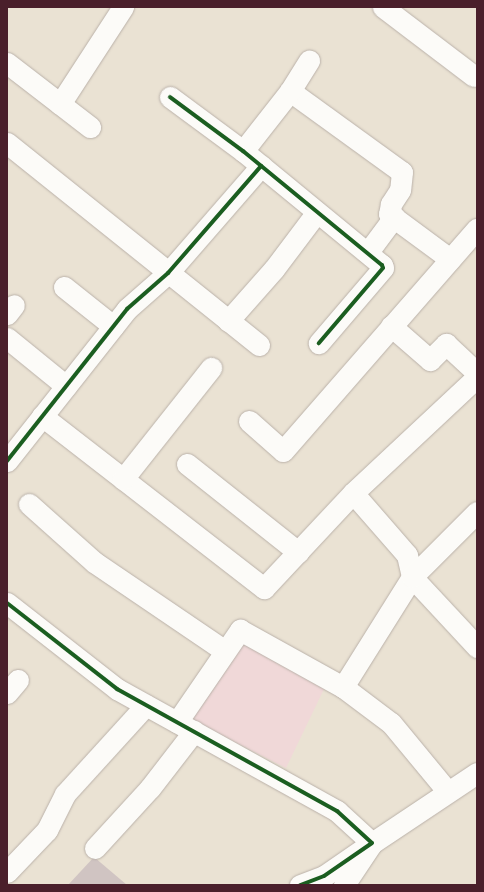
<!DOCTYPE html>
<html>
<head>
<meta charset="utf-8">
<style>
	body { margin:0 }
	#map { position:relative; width:484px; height:892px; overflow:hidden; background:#eae2d3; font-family:"Patrick Hand",sans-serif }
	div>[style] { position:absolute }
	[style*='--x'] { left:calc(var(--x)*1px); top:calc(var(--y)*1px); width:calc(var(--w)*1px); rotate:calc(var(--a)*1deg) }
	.built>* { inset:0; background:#f0d8d8 }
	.building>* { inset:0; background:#d0c4c2 }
	.roads { filter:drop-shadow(0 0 1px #bab1a9) drop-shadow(0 0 1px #bab1a9) }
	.minor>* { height:21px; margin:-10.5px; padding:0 10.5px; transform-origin:10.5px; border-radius:10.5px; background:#fcfbf8 }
	.cycleway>* { height:4px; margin:-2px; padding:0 2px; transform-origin:2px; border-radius:2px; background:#1b5e20 }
	span { translate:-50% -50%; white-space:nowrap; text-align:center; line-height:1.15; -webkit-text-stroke:3.5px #fcf5e5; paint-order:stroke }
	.frame { position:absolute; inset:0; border:8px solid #4a1f2b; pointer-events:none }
</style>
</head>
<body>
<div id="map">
	<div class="built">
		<i style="clip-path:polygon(241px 642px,324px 689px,286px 768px,189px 719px)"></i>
	</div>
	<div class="building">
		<i style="clip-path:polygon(94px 857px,127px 885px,68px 885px)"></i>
	</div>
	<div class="roads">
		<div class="minor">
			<i style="--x:383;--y:7;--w:114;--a:37.2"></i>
			<i style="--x:7;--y:63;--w:105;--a:37.6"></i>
			<i style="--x:290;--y:91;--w:138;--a:35.9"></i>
			<i style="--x:402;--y:172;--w:18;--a:96"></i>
			<i style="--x:400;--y:190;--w:17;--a:123"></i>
			<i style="--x:391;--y:204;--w:10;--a:101"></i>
			<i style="--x:389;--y:214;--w:76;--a:36.4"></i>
			<i style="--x:170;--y:97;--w:91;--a:36.5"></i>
			<i style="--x:243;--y:151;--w:180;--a:39.4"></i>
			<i style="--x:382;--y:265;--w:3;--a:72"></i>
			<i style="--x:383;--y:268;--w:99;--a:130.5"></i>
			<i style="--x:60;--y:104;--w:116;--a:-57"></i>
			<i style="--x:7;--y:143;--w:323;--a:38.7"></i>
			<i style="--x:243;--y:151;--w:76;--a:-51.9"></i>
			<i style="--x:290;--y:91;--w:36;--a:-58"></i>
			<i style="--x:368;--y:252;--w:44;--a:-53.4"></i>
			<i style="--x:64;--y:287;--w:63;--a:38.5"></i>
			<i style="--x:7;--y:314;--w:11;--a:-52"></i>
			<i style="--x:228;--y:321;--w:69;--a:-48.5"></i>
			<i style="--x:274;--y:269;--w:71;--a:-53"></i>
			<i style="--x:391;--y:326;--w:52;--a:41.1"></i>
			<i style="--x:430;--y:360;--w:23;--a:-45"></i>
			<i style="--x:446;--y:344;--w:42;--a:43.1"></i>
			<i style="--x:7;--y:338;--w:76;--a:39.1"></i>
			<i style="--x:42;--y:416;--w:281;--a:37.8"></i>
			<i style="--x:264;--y:588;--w:130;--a:-46.9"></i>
			<i style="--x:353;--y:493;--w:170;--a:-43.1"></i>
			<i style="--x:249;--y:421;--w:45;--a:41.4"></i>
			<i style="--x:283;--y:451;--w:295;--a:-48.9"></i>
			<i style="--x:7;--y:461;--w:194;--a:-51.7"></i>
			<i style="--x:127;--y:309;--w:55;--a:-41.3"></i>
			<i style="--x:168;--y:273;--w:142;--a:-49"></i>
			<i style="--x:187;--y:464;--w:142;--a:38.4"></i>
			<i style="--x:123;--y:479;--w:142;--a:-51.6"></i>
			<i style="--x:353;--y:493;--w:82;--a:48.9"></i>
			<i style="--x:407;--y:555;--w:23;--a:77"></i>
			<i style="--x:412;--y:577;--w:96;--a:47.1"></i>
			<i style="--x:29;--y:504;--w:87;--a:41.7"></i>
			<i style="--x:94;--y:562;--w:158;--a:34.2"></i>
			<i style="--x:7;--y:603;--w:140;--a:38"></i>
			<i style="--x:117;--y:689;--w:252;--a:29"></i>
			<i style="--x:337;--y:811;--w:47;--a:42.4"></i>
			<i style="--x:372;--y:843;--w:58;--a:145.5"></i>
			<i style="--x:324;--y:876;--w:26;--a:159"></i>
			<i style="--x:343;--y:687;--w:130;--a:-57.9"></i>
			<i style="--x:412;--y:577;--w:92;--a:-45"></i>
			<i style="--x:7;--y:693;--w:17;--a:-50"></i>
			<i style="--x:177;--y:722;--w:112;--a:-55.6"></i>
			<i style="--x:240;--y:630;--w:118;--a:29"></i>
			<i style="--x:343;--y:687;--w:60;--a:36.9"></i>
			<i style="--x:391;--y:723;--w:89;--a:50.4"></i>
			<i style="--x:95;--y:848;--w:81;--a:-47.5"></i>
			<i style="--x:150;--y:788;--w:72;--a:-52.3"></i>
			<i style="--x:7;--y:872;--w:58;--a:-46.4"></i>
			<i style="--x:47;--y:830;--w:40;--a:-63.4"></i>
			<i style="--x:65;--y:794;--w:120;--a:-47.7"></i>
			<i style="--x:344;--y:885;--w:50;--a:-56.3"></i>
			<i style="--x:372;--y:843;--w:126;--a:-33.7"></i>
		</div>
	</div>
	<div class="cycleway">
		<i style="--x:170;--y:97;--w:91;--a:36.5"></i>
		<i style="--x:243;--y:151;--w:180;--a:39.4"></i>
		<i style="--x:382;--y:265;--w:3;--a:72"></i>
		<i style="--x:383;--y:268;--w:99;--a:130.5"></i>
		<i style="--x:7;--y:461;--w:194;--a:-51.7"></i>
		<i style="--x:127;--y:309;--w:55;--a:-41.3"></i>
		<i style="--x:168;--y:273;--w:142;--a:-49"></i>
		<i style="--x:7;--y:603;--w:140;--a:38"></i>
		<i style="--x:117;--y:689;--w:252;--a:29"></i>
		<i style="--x:337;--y:811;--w:47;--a:42.4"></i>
		<i style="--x:372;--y:843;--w:58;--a:145.5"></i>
		<i style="--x:324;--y:876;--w:26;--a:159"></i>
	</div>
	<div class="frame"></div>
</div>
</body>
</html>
